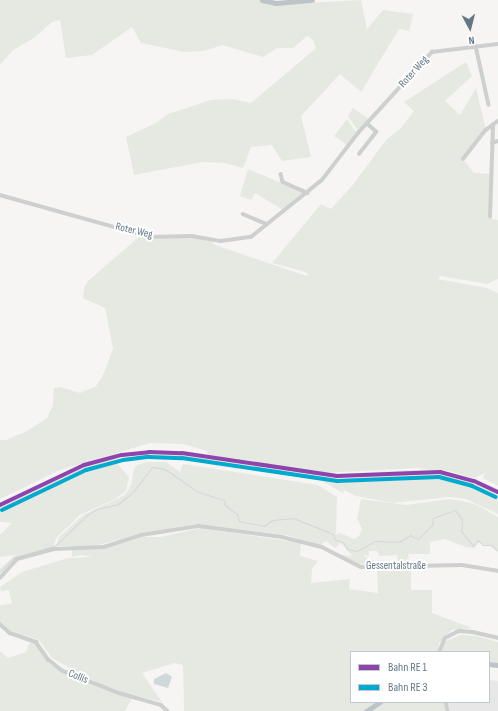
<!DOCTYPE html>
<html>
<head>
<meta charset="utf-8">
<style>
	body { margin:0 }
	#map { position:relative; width:498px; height:711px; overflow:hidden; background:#f6f5f3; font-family:"Sofia Sans Condensed",sans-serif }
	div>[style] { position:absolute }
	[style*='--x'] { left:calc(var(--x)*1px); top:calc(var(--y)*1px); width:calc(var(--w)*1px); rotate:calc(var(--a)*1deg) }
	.built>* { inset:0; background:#e6e7e6 }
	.green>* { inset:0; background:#e6e9e1 }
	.water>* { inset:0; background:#cfd8da }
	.stream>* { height:1px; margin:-0.5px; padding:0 0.5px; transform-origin:0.5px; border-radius:0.5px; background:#cfd8da }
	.minor>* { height:3.5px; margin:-1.75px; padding:0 1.75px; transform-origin:1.75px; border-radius:1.75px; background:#ced0d0 }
	.secondary>* { height:4.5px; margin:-2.25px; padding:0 2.25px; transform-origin:2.25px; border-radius:2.25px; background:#bdc4c8 }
	.primary>* { height:5px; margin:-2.5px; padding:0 2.5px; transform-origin:2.5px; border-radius:2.5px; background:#bdc4c8 }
	.rail-1>* { height:4px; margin:-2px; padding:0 2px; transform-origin:2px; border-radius:2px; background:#8e44ad }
	.rail-2>* { height:4px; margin:-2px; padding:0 2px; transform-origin:2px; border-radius:2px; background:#00a9ce }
	span { translate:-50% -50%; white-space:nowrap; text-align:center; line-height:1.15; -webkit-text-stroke:4px #fff; paint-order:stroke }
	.street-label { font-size:11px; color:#627886 }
	.legend { position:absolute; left:350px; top:651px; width:140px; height:52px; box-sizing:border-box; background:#fff; border:1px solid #c0c9cf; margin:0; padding:5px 7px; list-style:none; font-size:12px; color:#627886 }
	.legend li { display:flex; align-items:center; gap:8px; height:20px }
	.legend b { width:20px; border:1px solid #c0c9cf }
	.north { position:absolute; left:450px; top:8px; width:40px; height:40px; -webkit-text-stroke:3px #fff; paint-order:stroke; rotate:173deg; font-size:11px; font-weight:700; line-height:16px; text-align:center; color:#627886 }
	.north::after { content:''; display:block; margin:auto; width:14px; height:18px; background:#627886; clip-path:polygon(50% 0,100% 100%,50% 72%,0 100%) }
</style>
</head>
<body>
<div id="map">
	<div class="built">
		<i style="clip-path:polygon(155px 450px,336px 474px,435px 469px,474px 478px,498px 489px,498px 494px,466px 479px,439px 473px,335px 478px,195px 456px,149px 453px,107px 459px,82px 467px,0 507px,0 503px,92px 460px,114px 454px)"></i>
		<i style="clip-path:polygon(489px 680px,498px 681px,498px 711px,450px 711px,448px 702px,489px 702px)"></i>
	</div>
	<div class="green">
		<i style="clip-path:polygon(0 0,259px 0,285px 4px,361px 0,367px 29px,383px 10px,413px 14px,409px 31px,399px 29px,361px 92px,340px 74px,301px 116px,311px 157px,282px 161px,272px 145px,251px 147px,243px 168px,225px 163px,203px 162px,134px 175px,126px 137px,156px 123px,168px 114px,211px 100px,233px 99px,251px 103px,316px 48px,313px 40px,307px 36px,293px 48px,277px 48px,263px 57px,222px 45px,205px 51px,184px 52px,141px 43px,132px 27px,92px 55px,66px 58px,60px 20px,52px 22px,34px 38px,13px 50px,0 65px)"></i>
		<i style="clip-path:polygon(466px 62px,472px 76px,445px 101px,460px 115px,476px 88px,486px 130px,463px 159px,474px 173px,490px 174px,489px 218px,498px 220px,498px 279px,487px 284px,440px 276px,438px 279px,487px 288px,498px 293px,498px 486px,483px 478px,485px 473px,474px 478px,449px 471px,417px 468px,324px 473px,208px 456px,207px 451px,183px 444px,150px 443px,60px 470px,0 499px,0 440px,6px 440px,27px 431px,47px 418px,53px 405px,54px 388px,60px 387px,80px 393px,96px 386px,103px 375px,113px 349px,105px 308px,83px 298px,84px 288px,88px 281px,140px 236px,157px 239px,193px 237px,212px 241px,215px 245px,307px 276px,308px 274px,302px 271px,272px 263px,321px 204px,331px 209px,352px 186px,386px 140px,401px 128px,414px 111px,404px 102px)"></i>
		<i style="clip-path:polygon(353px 108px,369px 119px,358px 131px,348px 116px)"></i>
		<i style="clip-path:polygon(347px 119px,356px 132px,347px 145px,334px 136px)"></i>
		<i style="clip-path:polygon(248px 169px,305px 193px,283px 210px,255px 193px,251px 200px,240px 196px)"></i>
		<i style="clip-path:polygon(169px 453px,339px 479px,407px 473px,447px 474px,466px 479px,498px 494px,498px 514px,466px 499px,449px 497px,393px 503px,356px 496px,344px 490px,343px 493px,322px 481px,190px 459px,141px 457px,138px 454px)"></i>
		<i style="clip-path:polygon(128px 455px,114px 460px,129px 477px,126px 491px,115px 499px,80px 515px,57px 537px,53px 547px,16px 558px,0 573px,0 569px,15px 555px,0 557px,0 535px,12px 523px,0 522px,0 507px,82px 467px)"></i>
		<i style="clip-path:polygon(145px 462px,166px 462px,180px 472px,183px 464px,318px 485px,337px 497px,336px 534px,340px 533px,354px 539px,359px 536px,362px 529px,357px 519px,361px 499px,406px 505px,449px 499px,463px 501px,477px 505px,498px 517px,498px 552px,491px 546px,478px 543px,474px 548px,466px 547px,445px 539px,430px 542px,430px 554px,408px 554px,410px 565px,399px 565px,397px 555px,379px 556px,377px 551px,369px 551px,369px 556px,363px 555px,369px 560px,374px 560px,374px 566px,358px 564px,342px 558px,342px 555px,352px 556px,341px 543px,335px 548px,326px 541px,320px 545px,286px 535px,199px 524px,143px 533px,95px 546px,56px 546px,59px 537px,83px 515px,125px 495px,132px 483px,133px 472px,136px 466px)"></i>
		<i style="clip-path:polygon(201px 528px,301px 543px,300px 556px,318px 561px,312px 569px,311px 583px,350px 579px,349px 589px,378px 593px,377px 569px,411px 568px,411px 590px,432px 590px,432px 613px,472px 628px,452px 630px,439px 643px,437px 652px,351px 652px,351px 702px,377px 702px,364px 711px,184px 711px,183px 665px,175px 663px,142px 673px,162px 702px,119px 692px,87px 678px,52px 658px,39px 640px,10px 631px,0 622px,0 605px,12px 604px,9px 590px,1px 591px,0 587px,22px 572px,68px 558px,92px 557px,82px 555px,72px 557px,72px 549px,105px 548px,142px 537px,160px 537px)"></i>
		<i style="clip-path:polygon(460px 635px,476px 636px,498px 642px,498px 663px,489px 662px,489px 652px,440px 652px,444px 642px)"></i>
		<i style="clip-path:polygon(31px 639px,48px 659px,63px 671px,133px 696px,125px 711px,0 711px,0 651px,8px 658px,26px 652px)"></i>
		<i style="clip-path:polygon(384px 702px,444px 702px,445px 711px,370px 711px)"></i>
	</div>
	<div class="water">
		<i style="clip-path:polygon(166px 673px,172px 677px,168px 688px,154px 684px,154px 679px)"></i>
	</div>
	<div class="stream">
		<i style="--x:0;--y:572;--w:19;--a:-47"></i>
		<i style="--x:13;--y:558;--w:45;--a:-16.8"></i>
		<i style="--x:56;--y:545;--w:43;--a:-44.1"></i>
		<i style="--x:87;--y:515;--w:12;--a:-31"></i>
		<i style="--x:97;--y:509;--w:22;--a:-13"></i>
		<i style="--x:118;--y:504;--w:18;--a:-38"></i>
		<i style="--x:132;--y:493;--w:33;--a:-52"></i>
		<i style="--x:152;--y:467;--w:13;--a:9"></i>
		<i style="--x:165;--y:469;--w:40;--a:34.9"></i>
		<i style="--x:198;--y:492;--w:27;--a:17"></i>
		<i style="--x:224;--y:500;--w:5;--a:79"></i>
		<i style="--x:225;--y:505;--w:15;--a:37"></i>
		<i style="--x:237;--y:514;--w:7;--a:74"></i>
		<i style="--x:239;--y:521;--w:25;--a:11"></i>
		<i style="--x:264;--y:526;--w:10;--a:-37"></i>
		<i style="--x:272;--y:520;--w:21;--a:-5"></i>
		<i style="--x:293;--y:518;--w:43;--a:21.8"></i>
		<i style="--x:333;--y:534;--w:6;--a:72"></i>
		<i style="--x:335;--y:540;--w:8;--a:14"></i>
		<i style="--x:343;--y:542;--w:8;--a:60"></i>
		<i style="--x:347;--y:549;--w:10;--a:11"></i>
		<i style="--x:357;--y:551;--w:21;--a:-29"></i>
		<i style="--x:375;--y:541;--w:24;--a:2"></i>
		<i style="--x:399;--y:542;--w:13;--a:-32"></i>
		<i style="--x:410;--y:535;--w:9;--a:27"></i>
		<i style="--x:418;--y:539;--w:20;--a:-45"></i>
		<i style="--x:432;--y:525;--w:7;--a:-82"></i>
		<i style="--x:433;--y:518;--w:23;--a:-20"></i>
		<i style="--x:455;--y:510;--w:12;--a:55"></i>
		<i style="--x:462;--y:520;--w:11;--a:95"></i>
		<i style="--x:461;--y:531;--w:19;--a:51"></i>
		<i style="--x:473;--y:546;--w:8;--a:-50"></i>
		<i style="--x:478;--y:540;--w:7;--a:45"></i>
		<i style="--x:483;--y:545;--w:8;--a:0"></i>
		<i style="--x:491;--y:545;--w:9;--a:41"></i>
	</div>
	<div class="minor">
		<i style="--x:476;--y:46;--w:60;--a:77.6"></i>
		<i style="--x:492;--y:143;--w:6;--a:-18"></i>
		<i style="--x:359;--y:154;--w:28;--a:-52"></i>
		<i style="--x:376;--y:132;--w:12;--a:-138"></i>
		<i style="--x:463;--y:159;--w:37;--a:-52"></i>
		<i style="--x:486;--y:130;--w:15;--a:-37"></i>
		<i style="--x:281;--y:174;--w:8;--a:76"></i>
		<i style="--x:283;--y:182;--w:27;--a:24"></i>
		<i style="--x:0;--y:195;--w:156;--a:15.6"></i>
		<i style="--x:150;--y:237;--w:42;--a:-1.4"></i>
		<i style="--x:192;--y:236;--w:29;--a:10"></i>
		<i style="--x:221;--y:241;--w:30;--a:-8"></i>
		<i style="--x:251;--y:237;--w:91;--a:-38.8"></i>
		<i style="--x:322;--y:180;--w:59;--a:-52.5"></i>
		<i style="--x:358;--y:133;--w:110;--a:-47.6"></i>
		<i style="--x:432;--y:52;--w:66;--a:-6.9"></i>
		<i style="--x:243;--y:214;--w:26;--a:23"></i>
		<i style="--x:490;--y:217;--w:92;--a:-88.1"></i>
		<i style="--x:0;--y:578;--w:25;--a:-48"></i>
		<i style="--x:17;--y:559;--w:38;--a:-15"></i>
		<i style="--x:54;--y:549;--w:50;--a:-2.3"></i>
		<i style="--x:104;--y:547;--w:39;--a:-18"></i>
		<i style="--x:141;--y:535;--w:59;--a:-8.8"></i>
		<i style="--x:199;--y:526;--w:84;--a:7.5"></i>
		<i style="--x:282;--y:537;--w:41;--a:14"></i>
		<i style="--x:322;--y:547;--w:44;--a:27.1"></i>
		<i style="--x:361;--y:567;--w:101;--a:-1.1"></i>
		<i style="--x:462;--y:565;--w:36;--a:9"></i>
		<i style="--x:0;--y:624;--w:13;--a:42"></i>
		<i style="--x:10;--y:633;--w:28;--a:19"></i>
		<i style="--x:36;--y:642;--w:21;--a:55"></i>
		<i style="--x:48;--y:659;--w:19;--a:39"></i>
		<i style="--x:63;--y:671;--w:60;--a:21.4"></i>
		<i style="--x:119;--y:693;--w:44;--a:15.9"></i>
		<i style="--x:161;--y:705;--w:9;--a:41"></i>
		<i style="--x:439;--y:652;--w:15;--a:-67"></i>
		<i style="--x:445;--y:638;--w:16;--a:-27"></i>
		<i style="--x:459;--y:631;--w:14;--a:4"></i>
		<i style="--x:473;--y:632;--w:26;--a:13"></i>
		<i style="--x:446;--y:702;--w:9;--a:77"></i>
	</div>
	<div class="secondary">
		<i style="--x:262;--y:0;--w:14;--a:12"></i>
		<i style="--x:276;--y:3;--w:36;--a:-5"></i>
	</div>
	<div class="primary">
		<i style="--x:489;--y:664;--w:9;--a:6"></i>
		<i style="--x:366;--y:711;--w:17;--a:-33"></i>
	</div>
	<div class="rail-1">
		<i style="--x:0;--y:505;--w:93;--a:-25.5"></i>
		<i style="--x:84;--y:465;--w:39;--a:-15"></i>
		<i style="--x:122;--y:455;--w:27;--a:-6"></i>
		<i style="--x:149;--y:452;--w:33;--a:2"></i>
		<i style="--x:182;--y:453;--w:157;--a:8.4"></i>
		<i style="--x:337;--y:476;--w:103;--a:-2.2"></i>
		<i style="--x:440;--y:472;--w:35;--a:15"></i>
		<i style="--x:474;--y:481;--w:26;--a:25"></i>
	</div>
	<div class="rail-2">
		<i style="--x:2;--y:510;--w:93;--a:-25.5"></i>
		<i style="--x:86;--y:470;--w:38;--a:-15"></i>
		<i style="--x:123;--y:460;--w:26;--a:-7"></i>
		<i style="--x:149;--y:457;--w:33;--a:2"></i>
		<i style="--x:182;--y:458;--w:157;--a:8.4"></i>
		<i style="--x:337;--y:481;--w:102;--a:-2.2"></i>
		<i style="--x:439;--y:477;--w:34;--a:15"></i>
		<i style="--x:472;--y:486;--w:26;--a:25"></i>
	</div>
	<div class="street-label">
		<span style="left:414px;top:72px;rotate:-48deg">Roter Weg</span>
		<span style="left:134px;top:231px;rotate:13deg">Roter Weg</span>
		<span style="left:396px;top:566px">Gessentalstraße</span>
		<span style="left:78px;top:677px;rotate:22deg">Collis</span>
	</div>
	<ul class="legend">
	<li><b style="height:5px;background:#8e44ad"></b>Bahn RE 1</li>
	<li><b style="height:5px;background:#00a9ce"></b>Bahn RE 3</li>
	</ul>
	<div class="north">N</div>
</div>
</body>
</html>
